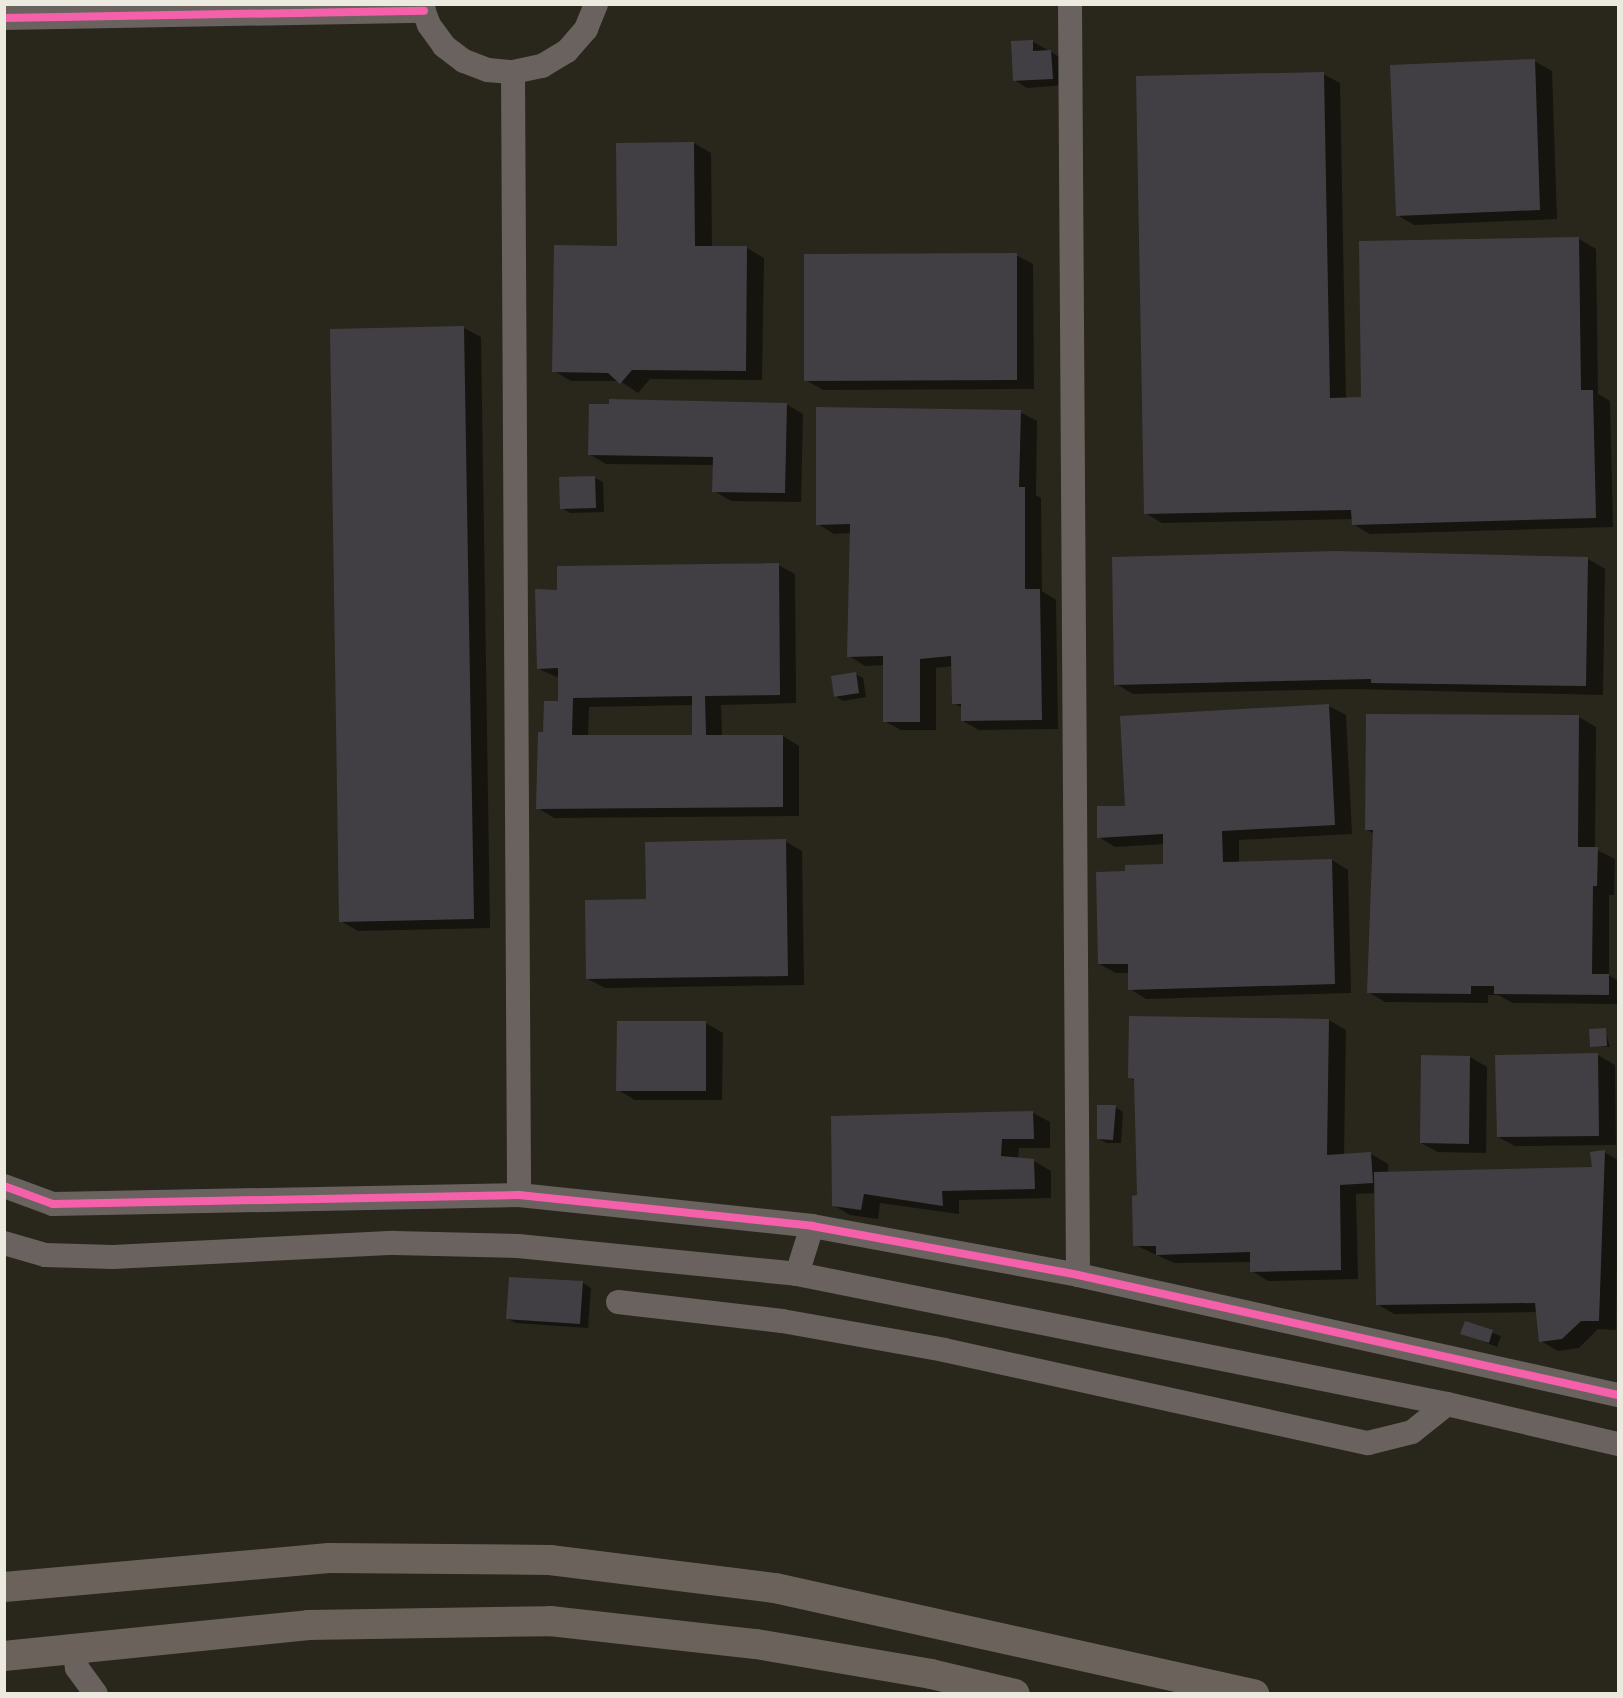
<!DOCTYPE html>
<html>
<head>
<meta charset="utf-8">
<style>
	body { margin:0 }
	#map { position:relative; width:1623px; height:1698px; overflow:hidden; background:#29261c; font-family:"Exo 2",sans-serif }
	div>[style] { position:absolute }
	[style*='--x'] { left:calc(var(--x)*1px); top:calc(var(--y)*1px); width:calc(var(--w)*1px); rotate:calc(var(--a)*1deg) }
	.shadow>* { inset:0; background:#0007 }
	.building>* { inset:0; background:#423f44 }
	.minor>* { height:24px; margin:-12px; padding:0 12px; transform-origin:12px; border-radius:12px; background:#6a625e }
	.major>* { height:30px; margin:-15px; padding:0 15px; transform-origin:15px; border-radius:15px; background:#6b625c }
	.cycleway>* { height:8px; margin:-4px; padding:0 4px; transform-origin:4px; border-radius:4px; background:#f560ab }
	span { translate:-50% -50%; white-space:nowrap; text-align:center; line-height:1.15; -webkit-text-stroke:5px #2e2917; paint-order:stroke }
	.frame { position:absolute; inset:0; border:6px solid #ece9de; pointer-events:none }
</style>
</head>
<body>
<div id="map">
	<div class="shadow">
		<i style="clip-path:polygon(1032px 41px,1063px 59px,1065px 85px,1027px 88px,1014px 80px)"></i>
		<i style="clip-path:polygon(1534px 61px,1552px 71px,1557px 219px,1414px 225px,1397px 215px)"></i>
		<i style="clip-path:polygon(1323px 74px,1340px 83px,1346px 399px,1363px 398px,1579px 239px,1596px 249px,1598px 394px,1610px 401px,1613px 527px,1370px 534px,1353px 524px,1353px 519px,1162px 523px,1145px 513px)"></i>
		<i style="clip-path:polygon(694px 143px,711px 153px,712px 248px,747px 248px,764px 258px,762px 380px,650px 379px,638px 393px,620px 381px,571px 381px,554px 371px,619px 247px)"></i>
		<i style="clip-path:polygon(1016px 255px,1033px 264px,1034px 389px,823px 390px,806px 380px)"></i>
		<i style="clip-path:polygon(464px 328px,481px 337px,490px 928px,358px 931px,341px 921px)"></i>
		<i style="clip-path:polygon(786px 404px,803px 414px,801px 502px,731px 501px,714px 491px,714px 465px,606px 464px,589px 454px)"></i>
		<i style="clip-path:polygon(1020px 412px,1037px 421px,1036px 495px,1041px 498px,1042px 591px,1056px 600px,1058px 729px,979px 730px,963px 721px,963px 708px,953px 703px,953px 666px,936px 668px,936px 730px,901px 730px,884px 721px,885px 665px,865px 666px,849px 656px,851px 533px,834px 534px,818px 524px)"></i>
		<i style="clip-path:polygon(595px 478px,603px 482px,604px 512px,570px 513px,562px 508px)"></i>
		<i style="clip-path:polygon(1588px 559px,1605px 569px,1603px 695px,1352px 689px,1133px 694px,1116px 684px)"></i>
		<i style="clip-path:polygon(evenodd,778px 565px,795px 574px,796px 703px,721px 705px,722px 736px,783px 736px,799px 746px,799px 816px,554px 818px,538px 808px,545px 734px,560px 703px,559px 678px,539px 669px,558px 591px,778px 565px,694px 705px,693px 736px,588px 736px,589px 707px,694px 705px)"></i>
		<i style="clip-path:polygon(855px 674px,863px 678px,866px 697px,843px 701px,835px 696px)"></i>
		<i style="clip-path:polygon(1329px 706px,1346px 715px,1352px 834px,1239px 840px,1239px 863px,1332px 860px,1348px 870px,1351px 993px,1146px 999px,1130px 989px,1129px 973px,1116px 973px,1099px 964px,1127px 872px,1165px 865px,1165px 844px,1115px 847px,1099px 837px,1126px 807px)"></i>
		<i style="clip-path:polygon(1368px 716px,1579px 717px,1596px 727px,1595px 849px,1615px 859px,1614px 895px,1609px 895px,1609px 975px,1618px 981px,1618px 1004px,1513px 1003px,1498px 995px,1488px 995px,1488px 1003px,1385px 1002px,1368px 992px,1375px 834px,1367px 830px)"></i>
		<i style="clip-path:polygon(785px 841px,802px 851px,804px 985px,605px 988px,588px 979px,648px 901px)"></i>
		<i style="clip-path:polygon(1130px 1018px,1329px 1020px,1346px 1030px,1344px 1156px,1371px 1154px,1388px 1164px,1388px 1173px,1594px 1168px,1604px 1152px,1618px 1160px,1616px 1330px,1598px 1329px,1579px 1348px,1558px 1351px,1541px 1341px,1537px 1312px,1394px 1314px,1377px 1304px,1376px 1193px,1356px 1194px,1358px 1279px,1268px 1281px,1252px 1271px,1252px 1262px,1174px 1263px,1135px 1245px,1138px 1196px,1136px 1081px,1129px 1078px)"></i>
		<i style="clip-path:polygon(706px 1023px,723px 1033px,722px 1100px,635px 1100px,618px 1090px)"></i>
		<i style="clip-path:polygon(1605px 1030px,1610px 1047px,1592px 1046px)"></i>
		<i style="clip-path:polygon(1598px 1055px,1615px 1065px,1616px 1145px,1515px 1146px,1498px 1137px)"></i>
		<i style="clip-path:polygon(1470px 1057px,1487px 1067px,1486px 1153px,1438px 1152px,1421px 1143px)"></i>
		<i style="clip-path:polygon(1115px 1107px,1123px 1112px,1121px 1143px,1107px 1143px,1099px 1139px)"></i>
		<i style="clip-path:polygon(1033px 1113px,1050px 1122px,1050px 1148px,1019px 1148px,1018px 1159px,1034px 1161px,1051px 1171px,1051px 1198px,959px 1200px,959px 1214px,880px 1203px,878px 1219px,850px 1215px,833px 1205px)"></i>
		<i style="clip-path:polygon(510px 1279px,583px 1283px,591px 1288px,588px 1328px,516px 1323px,508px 1319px)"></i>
		<i style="clip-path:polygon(1466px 1323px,1501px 1336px,1497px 1347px,1462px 1333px)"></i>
	</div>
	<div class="building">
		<i style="clip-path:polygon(1033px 40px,1033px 51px,1051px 50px,1053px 79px,1013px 81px,1011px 41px)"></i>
		<i style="clip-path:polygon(1535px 59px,1540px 210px,1396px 216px,1390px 65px)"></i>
		<i style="clip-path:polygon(1324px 72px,1330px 398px,1361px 397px,1359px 241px,1579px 237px,1581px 390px,1593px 390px,1596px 518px,1352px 525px,1351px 510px,1144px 514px,1136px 76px)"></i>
		<i style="clip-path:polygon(694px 142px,695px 246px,747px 246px,746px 371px,632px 370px,620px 384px,608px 373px,552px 372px,554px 245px,617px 246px,616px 143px)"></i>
		<i style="clip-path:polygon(1017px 253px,1017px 380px,804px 381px,804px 254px)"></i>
		<i style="clip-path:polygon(464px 326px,474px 919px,339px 922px,330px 329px)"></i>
		<i style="clip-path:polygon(609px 399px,787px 403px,785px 493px,712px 492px,713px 457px,588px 455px,589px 404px,609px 404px)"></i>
		<i style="clip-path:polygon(816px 407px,1021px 410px,1019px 487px,1025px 487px,1025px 589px,1040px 589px,1042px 720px,961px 721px,961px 704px,952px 704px,951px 656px,920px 659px,920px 722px,883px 722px,883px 656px,847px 657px,850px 524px,816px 525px)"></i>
		<i style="clip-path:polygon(595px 476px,596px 508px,560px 509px,559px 477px)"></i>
		<i style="clip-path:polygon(1336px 551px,1588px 557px,1586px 686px,1371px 683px,1371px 679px,1114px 685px,1112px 557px)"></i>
		<i style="clip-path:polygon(evenodd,779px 563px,780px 695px,705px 696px,706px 735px,783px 735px,783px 807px,536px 809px,538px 732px,543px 732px,544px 701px,558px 701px,558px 668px,537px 669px,535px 589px,557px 590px,557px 566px,779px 563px,692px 696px,692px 735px,572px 735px,573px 698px,692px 696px)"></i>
		<i style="clip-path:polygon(856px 672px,859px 693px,834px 697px,831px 676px)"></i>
		<i style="clip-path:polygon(1329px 704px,1335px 825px,1222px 831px,1223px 862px,1332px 859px,1335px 984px,1128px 990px,1128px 964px,1098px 964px,1096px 872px,1125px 871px,1125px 865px,1163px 864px,1163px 834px,1097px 838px,1097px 806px,1125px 806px,1120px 716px)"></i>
		<i style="clip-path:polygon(1366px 714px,1579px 715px,1578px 847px,1598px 847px,1597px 886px,1593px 886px,1592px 974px,1609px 974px,1609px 995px,1494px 994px,1494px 986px,1471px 986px,1471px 994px,1367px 993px,1373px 830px,1365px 830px)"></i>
		<i style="clip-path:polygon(786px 839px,788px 976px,586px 979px,585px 900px,646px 899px,645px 842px)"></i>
		<i style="clip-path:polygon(1129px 1016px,1329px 1019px,1327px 1155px,1371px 1152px,1373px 1183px,1340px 1185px,1341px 1270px,1250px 1272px,1250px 1252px,1156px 1255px,1156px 1246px,1133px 1246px,1132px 1196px,1137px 1195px,1134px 1079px,1128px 1078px)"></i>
		<i style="clip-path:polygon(617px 1021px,706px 1021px,706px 1091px,616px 1091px)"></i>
		<i style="clip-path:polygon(1606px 1028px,1607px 1046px,1590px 1047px,1589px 1029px)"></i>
		<i style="clip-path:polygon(1598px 1053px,1599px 1136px,1497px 1137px,1495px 1055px)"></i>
		<i style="clip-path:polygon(1421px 1055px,1470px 1056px,1469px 1144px,1420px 1143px)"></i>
		<i style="clip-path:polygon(1097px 1105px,1116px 1105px,1113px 1140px,1097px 1139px)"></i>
		<i style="clip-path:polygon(1033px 1111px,1034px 1139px,1002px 1139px,1001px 1156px,1034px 1159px,1035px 1189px,942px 1191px,943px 1206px,864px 1194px,861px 1210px,832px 1206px,831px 1116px)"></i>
		<i style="clip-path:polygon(1605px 1150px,1599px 1321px,1581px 1321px,1562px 1339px,1539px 1342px,1535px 1303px,1376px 1305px,1374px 1172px,1592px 1167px,1590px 1152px)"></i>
		<i style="clip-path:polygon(509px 1277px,583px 1281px,580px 1324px,506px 1319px)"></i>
		<i style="clip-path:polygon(1465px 1321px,1493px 1330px,1489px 1343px,1460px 1334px)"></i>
	</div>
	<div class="minor">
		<i style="--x:421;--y:4;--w:22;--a:69"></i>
		<i style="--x:429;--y:25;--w:26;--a:54"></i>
		<i style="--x:444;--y:46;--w:25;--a:37"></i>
		<i style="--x:464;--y:61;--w:26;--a:21"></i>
		<i style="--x:488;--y:70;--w:25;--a:5"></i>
		<i style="--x:513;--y:72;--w:30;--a:-12"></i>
		<i style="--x:542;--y:66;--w:29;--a:-31"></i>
		<i style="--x:567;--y:51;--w:29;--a:-49"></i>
		<i style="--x:586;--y:29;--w:27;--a:-68"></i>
		<i style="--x:1070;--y:4;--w:1271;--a:89.64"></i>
		<i style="--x:4;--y:18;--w:420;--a:-1"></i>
		<i style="--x:513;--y:72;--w:1123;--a:89.69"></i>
		<i style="--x:4;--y:1186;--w:52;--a:20.2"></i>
		<i style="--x:53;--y:1204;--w:466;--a:-1.1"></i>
		<i style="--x:519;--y:1195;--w:295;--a:6"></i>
		<i style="--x:812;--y:1226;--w:270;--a:10.4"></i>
		<i style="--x:1078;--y:1275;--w:553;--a:12.53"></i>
		<i style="--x:4;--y:1243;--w:43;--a:16.3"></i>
		<i style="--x:45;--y:1255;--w:68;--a:1.7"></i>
		<i style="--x:113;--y:1257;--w:281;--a:-2.9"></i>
		<i style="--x:394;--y:1243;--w:124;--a:1.4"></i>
		<i style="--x:518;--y:1246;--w:280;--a:5.7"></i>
		<i style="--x:797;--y:1274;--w:663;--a:11.31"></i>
		<i style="--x:1447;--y:1404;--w:176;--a:13.2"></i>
		<i style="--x:797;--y:1274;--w:50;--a:-72.6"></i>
		<i style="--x:618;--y:1302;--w:165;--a:6.6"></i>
		<i style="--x:782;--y:1321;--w:165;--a:10.1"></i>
		<i style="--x:944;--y:1350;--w:434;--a:12.4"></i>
		<i style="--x:1368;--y:1443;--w:45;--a:-14"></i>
		<i style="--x:1412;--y:1432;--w:45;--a:-38.7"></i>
		<i style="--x:74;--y:1647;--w:21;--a:82"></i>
		<i style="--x:77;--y:1668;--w:32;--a:54"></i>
	</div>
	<div class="major">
		<i style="--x:4;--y:1587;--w:326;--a:-5.1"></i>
		<i style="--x:329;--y:1558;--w:221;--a:0.5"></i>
		<i style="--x:550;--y:1560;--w:227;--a:7.1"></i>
		<i style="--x:775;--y:1588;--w:491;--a:12.5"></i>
		<i style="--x:4;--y:1656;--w:306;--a:-5.8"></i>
		<i style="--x:308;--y:1625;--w:242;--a:-0.9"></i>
		<i style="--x:550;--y:1621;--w:207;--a:6.4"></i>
		<i style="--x:756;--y:1644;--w:178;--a:9.7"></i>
		<i style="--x:931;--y:1674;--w:86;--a:13.4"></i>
	</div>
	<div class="cycleway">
		<i style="--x:4;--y:18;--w:420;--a:-1"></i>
		<i style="--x:4;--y:1186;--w:52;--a:20.2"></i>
		<i style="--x:53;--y:1204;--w:466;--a:-1.1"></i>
		<i style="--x:519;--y:1195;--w:295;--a:6"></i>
		<i style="--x:812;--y:1226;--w:270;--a:10.4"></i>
		<i style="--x:1078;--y:1275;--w:553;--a:12.53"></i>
	</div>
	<div class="frame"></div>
</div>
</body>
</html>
